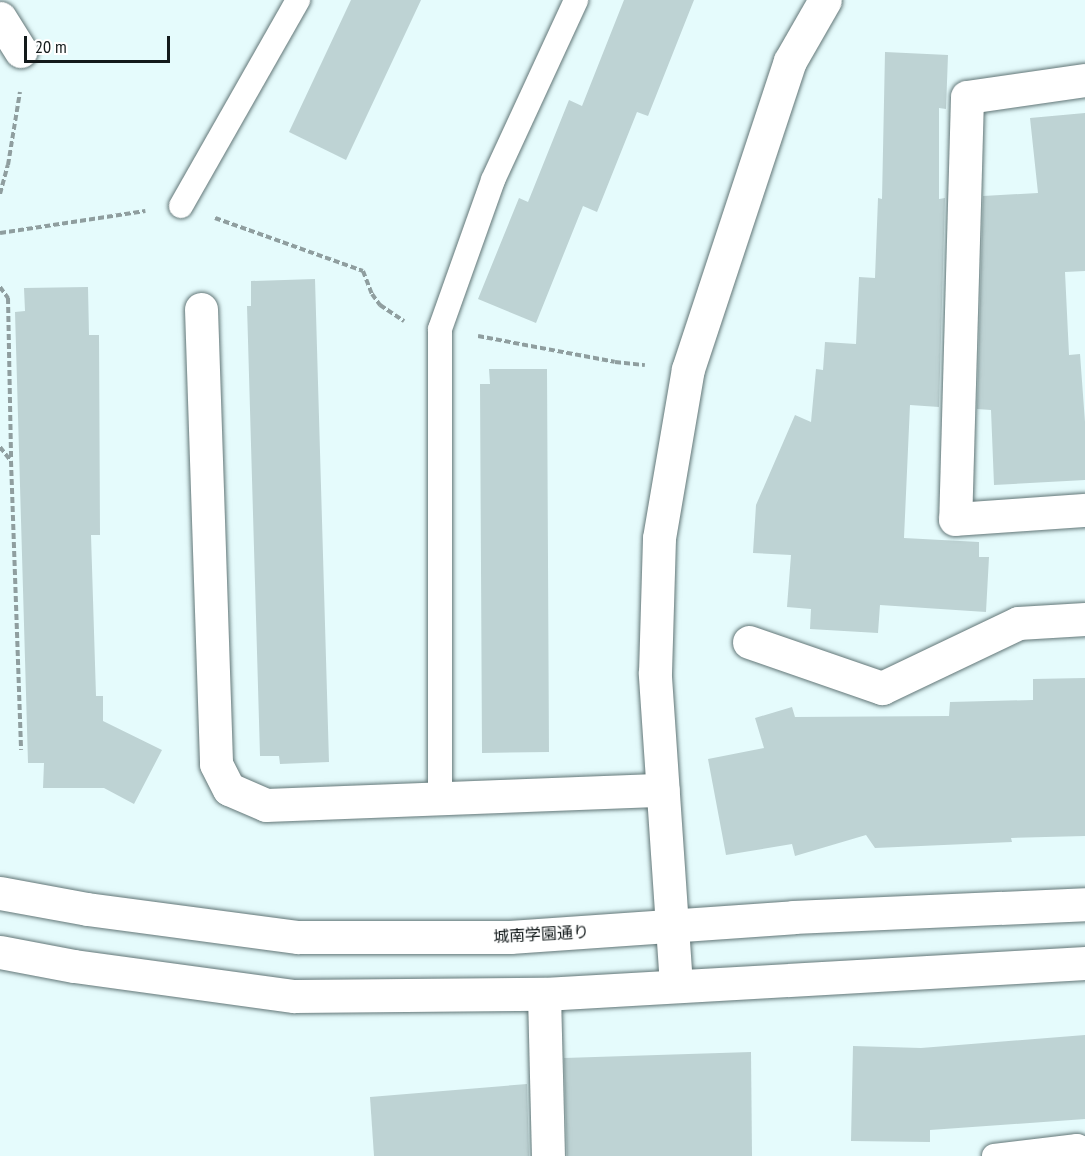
<!DOCTYPE html>
<html>
<head>
<meta charset="utf-8">
<style>
	body { margin:0 }
	#map { position:relative; width:1085px; height:1156px; overflow:hidden; background:#e5fbfc; font-family:"PT Sans Narrow","Noto Sans JP",sans-serif }
	div>[style] { position:absolute }
	[style*='--x'] { left:calc(var(--x)*1px); top:calc(var(--y)*1px); width:calc(var(--w)*1px); rotate:calc(var(--a)*1deg) }
	.building>* { inset:0; background:#bed3d4 }
	.path>* { height:4px; margin-top:-2px; transform-origin:0; background:repeating-linear-gradient(90deg,#8f9e9f 0 6px,transparent 0 9px) }
	.roads { filter:drop-shadow(0 0 2px #627677) drop-shadow(0 0 2px #627677) }
	.service>* { height:24px; margin:-12px; padding:0 12px; transform-origin:12px; border-radius:12px; background:#fff }
	.pedestrian>* { height:33px; margin:-16.5px; padding:0 16.5px; transform-origin:16.5px; border-radius:16.5px; background:#fff }
	.minor>* { height:33px; margin:-16.5px; padding:0 16.5px; transform-origin:16.5px; border-radius:16.5px; background:#fff }
	.tertiary>* { height:33px; margin:-16.5px; padding:0 16.5px; transform-origin:16.5px; border-radius:16.5px; background:#fff }
	span { translate:-50% -50%; white-space:nowrap; text-align:center; line-height:1.15; -webkit-text-stroke:4.5px #fff; paint-order:stroke }
	.street-label { font-size:16px; color:#131a1b }
	.scale { position:absolute; left:24px; top:36px; width:146px; height:27px; box-sizing:border-box; border:3px solid #131a1b; border-top:0; padding-left:8px; font-size:18px; line-height:21px; white-space:nowrap; color:#131a1b; -webkit-text-stroke:4px #fff; paint-order:stroke }
</style>
</head>
<body>
<div id="map">
	<div class="building">
		<i style="clip-path:polygon(351px 0,421px 0,346px 160px,289px 132px)"></i>
		<i style="clip-path:polygon(624px 0,694px 0,648px 116px,637px 112px,597px 212px,583px 206px,536px 323px,478px 299px,519px 198px,528px 202px,569px 100px,582px 106px)"></i>
		<i style="clip-path:polygon(885px 52px,948px 55px,946px 109px,939px 108px,939px 199px,945px 198px,939px 407px,910px 405px,904px 538px,979px 542px,979px 557px,989px 557px,986px 612px,880px 605px,878px 633px,810px 629px,811px 609px,787px 607px,791px 555px,753px 553px,756px 505px,795px 415px,811px 422px,816px 369px,823px 370px,825px 342px,856px 344px,859px 277px,875px 278px,878px 198px,882px 199px)"></i>
		<i style="clip-path:polygon(1085px 113px,1085px 271px,1065px 272px,1069px 355px,1080px 354px,1085px 422px,1085px 480px,994px 485px,991px 410px,977px 409px,983px 196px,1038px 193px,1030px 118px)"></i>
		<i style="clip-path:polygon(315px 279px,329px 762px,280px 764px,279px 756px,260px 756px,247px 306px,251px 306px,251px 281px)"></i>
		<i style="clip-path:polygon(88px 287px,89px 335px,99px 335px,100px 535px,91px 535px,96px 696px,103px 696px,103px 721px,162px 750px,134px 804px,104px 788px,43px 788px,44px 763px,28px 763px,15px 312px,25px 311px,24px 288px)"></i>
		<i style="clip-path:polygon(489px 369px,547px 369px,549px 752px,482px 753px,480px 384px,490px 384px)"></i>
		<i style="clip-path:polygon(1085px 678px,1085px 836px,1011px 838px,1012px 842px,875px 848px,866px 835px,795px 856px,792px 844px,726px 855px,708px 759px,764px 748px,755px 718px,792px 707px,795px 717px,949px 716px,950px 702px,1033px 700px,1033px 679px)"></i>
		<i style="clip-path:polygon(1085px 1035px,1085px 1119px,930px 1130px,930px 1142px,851px 1141px,853px 1046px,921px 1048px)"></i>
		<i style="clip-path:polygon(751px 1052px,752px 1156px,567px 1156px,564px 1058px)"></i>
		<i style="clip-path:polygon(527px 1084px,529px 1156px,374px 1156px,370px 1097px)"></i>
	</div>
	<div class="path">
		<i style="--x:0;--y:194;--w:30;--a:-75"></i>
		<i style="--x:8;--y:165;--w:74;--a:-80.7"></i>
		<i style="--x:215;--y:218;--w:157;--a:19.7"></i>
		<i style="--x:363;--y:271;--w:25;--a:69"></i>
		<i style="--x:372;--y:294;--w:14;--a:54"></i>
		<i style="--x:380;--y:305;--w:29;--a:34"></i>
		<i style="--x:0;--y:233;--w:147;--a:-8.6"></i>
		<i style="--x:0;--y:287;--w:14;--a:54"></i>
		<i style="--x:8;--y:298;--w:162;--a:88.9"></i>
		<i style="--x:478;--y:336;--w:139;--a:10.7"></i>
		<i style="--x:615;--y:362;--w:30;--a:6"></i>
		<i style="--x:0;--y:447;--w:18;--a:52"></i>
		<i style="--x:11;--y:461;--w:289;--a:88"></i>
	</div>
	<div class="roads">
		<div class="service">
			<i style="--x:181;--y:206;--w:237;--a:-60.4"></i>
			<i style="--x:440;--y:799;--w:470;--a:-90"></i>
			<i style="--x:440;--y:329;--w:158;--a:-70.4"></i>
			<i style="--x:493;--y:180;--w:198;--a:-65.2"></i>
			<i style="--x:994;--y:1156;--w:84;--a:-6.9"></i>
			<i style="--x:1077;--y:1146;--w:9;--a:21"></i>
		</div>
		<div class="pedestrian">
			<i style="--x:0;--y:18;--w:39;--a:58"></i>
		</div>
		<div class="minor">
			<i style="--x:1085;--y:80;--w:119;--a:171.8"></i>
			<i style="--x:967;--y:97;--w:422;--a:91.6"></i>
			<i style="--x:955;--y:519;--w:130;--a:-4"></i>
			<i style="--x:201;--y:309;--w:455;--a:88.1"></i>
			<i style="--x:216;--y:764;--w:28;--a:63"></i>
			<i style="--x:229;--y:789;--w:40;--a:23.4"></i>
			<i style="--x:266;--y:805;--w:397;--a:-2.2"></i>
			<i style="--x:749;--y:642;--w:141;--a:19.1"></i>
			<i style="--x:882;--y:688;--w:151;--a:-25.5"></i>
			<i style="--x:1018;--y:623;--w:67;--a:-3.4"></i>
			<i style="--x:544;--y:994;--w:162;--a:88.6"></i>
		</div>
		<div class="tertiary">
			<i style="--x:0;--y:893;--w:88;--a:10.4"></i>
			<i style="--x:87;--y:909;--w:213;--a:7.6"></i>
			<i style="--x:298;--y:937;--w:212;--a:0"></i>
			<i style="--x:510;--y:937;--w:284;--a:-4"></i>
			<i style="--x:793;--y:917;--w:292;--a:-2.5"></i>
			<i style="--x:0;--y:952;--w:75;--a:10.7"></i>
			<i style="--x:74;--y:966;--w:222;--a:7.8"></i>
			<i style="--x:294;--y:996;--w:250;--a:-0.5"></i>
			<i style="--x:544;--y:994;--w:542;--a:-3.28"></i>
			<i style="--x:676;--y:985;--w:313;--a:-93.9"></i>
			<i style="--x:655;--y:673;--w:135;--a:-88.3"></i>
			<i style="--x:659;--y:538;--w:171;--a:-80.3"></i>
			<i style="--x:688;--y:369;--w:324;--a:-71.7"></i>
			<i style="--x:790;--y:61;--w:70;--a:-60.2"></i>
		</div>
	</div>
	<div class="street-label">
		<span style="left:541px;top:934px;rotate:-3deg">城南学園通り</span>
	</div>
	<div class="scale">20 m</div>
</div>
</body>
</html>
